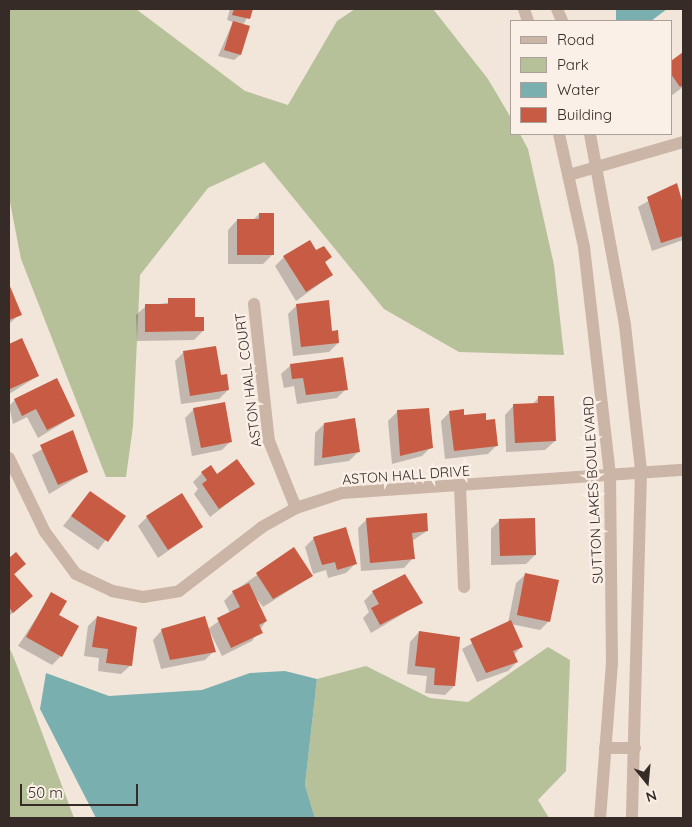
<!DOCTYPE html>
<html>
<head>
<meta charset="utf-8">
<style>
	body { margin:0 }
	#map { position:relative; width:692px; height:827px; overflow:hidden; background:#f2e5da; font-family:Quicksand,sans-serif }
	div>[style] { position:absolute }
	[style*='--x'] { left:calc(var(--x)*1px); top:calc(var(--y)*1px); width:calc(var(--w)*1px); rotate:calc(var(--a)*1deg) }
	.green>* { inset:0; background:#b6c19a }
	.water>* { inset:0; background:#79afae }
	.shadow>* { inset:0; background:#0003 }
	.building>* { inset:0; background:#c75b43 }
	.street>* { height:12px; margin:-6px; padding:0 6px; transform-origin:6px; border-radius:6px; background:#cab5a6 }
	span { translate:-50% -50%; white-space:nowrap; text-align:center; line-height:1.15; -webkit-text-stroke:5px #faf0e7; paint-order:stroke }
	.street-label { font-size:14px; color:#362b27 }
	.frame { position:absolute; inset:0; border:10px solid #362b27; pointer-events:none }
	.legend { position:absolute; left:510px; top:20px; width:162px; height:115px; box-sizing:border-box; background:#faf0e7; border:1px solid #aca19a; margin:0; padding:6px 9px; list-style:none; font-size:15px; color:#362b27 }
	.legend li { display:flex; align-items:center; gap:10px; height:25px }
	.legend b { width:25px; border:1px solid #aca19a }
	.north { position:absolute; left:622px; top:757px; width:50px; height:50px; -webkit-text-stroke:4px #faf0e7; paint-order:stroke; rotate:163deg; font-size:14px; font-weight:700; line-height:20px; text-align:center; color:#362b27 }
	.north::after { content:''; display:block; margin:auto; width:18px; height:22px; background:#362b27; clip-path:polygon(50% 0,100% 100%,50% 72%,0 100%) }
	.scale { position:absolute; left:20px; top:784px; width:118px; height:22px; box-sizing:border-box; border:2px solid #362b27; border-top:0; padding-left:6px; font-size:15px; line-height:18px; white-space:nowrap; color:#362b27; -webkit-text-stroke:4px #faf0e7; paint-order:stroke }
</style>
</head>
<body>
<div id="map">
	<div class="green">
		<i style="clip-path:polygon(9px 9px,136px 9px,245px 91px,288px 105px,337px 21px,355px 9px,433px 9px,488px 79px,511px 118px,511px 134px,520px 134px,528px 149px,554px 265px,564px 355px,459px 352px,384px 309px,264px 162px,208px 188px,140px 275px,133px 426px,126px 477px,106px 477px,21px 259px,9px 197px)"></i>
		<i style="clip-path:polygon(9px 647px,14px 658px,74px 818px,9px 818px)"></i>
		<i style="clip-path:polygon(548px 647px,570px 660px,566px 771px,538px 800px,549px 818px,315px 818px,305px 785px,317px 679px,366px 666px,430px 698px,468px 702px)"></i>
	</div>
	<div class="water">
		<i style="clip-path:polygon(616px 9px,667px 9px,651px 21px,616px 21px)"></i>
		<i style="clip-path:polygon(285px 671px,317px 679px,305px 785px,315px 818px,96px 818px,40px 709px,46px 673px,109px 696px,202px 690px,250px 673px)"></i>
	</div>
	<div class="shadow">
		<i style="clip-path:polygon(230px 9px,252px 9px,243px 25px,240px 55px,234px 60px,218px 56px,233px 22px,227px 20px)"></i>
		<i style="clip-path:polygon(683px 53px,683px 87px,671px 96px,671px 62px)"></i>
		<i style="clip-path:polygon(676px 185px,683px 208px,683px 240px,652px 251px,638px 207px)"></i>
		<i style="clip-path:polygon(259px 214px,272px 255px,263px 264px,228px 264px,228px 230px,237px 220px,252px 221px)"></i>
		<i style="clip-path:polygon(316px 252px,330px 257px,324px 263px,332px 275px,296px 301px,275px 266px,284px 257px)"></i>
		<i style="clip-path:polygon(9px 287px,20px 314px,9px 324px)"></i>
		<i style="clip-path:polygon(193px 299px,194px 318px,203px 331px,194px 340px,137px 341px,136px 315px,146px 306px)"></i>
		<i style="clip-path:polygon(297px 305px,331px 332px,338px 343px,329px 352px,293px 356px,288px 314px)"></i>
		<i style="clip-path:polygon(22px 339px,38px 376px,9px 394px,9px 345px)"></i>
		<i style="clip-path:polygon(184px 352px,220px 376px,228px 390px,219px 399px,181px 404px,175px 361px)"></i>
		<i style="clip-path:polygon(291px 365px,346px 389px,337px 398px,297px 404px,294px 386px,284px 388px,281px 374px)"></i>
		<i style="clip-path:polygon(539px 397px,555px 441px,545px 450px,506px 452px,505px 415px,514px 405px,532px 405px)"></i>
		<i style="clip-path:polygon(15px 400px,74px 416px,38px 438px,27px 417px,13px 424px,9px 406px)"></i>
		<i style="clip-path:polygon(194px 409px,231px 441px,222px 450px,192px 456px,185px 418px)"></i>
		<i style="clip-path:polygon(398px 411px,431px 447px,422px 456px,392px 464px,388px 421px)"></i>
		<i style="clip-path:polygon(450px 412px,485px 421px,497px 445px,488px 454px,445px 459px,441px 421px)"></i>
		<i style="clip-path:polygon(324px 424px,358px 452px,349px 461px,314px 466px,315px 433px)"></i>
		<i style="clip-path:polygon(73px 432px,86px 472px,49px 494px,32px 455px)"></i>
		<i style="clip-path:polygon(202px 473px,216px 476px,253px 484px,210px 517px,194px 494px,198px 489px,193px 482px)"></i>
		<i style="clip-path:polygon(90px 492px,124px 516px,98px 550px,63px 526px)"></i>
		<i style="clip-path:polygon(147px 517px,202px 527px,158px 558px,138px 526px)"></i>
		<i style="clip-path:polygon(367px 519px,427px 531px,412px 541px,413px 558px,404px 568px,361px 571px,358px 528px)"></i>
		<i style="clip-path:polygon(500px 520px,535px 555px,526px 564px,491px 565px,491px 529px)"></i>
		<i style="clip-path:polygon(314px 538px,355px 564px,346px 573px,328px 578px,326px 570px,313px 574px,305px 547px)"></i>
		<i style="clip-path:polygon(294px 549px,312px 576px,263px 607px,253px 594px,266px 621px,252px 641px,222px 656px,210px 632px,214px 651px,205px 660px,161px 669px,153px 640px,162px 630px,208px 629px,230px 613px,224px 601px,233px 592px)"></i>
		<i style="clip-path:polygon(16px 554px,24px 564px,14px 575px,22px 605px,9px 616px,9px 560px)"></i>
		<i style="clip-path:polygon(526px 574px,549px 621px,540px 630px,511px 624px,521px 647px,514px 655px,517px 662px,508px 671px,477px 682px,462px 649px,508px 623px,516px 583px)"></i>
		<i style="clip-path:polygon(373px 592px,421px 603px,371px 633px,363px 618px,369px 612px,364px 601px)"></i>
		<i style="clip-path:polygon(52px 594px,61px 656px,52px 665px,18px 646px)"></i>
		<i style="clip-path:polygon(97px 617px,131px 665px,121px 674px,98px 671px,99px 658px,84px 656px,88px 626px)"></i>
		<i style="clip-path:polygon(419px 632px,454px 686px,445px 695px,425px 693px,427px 676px,407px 674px,410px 642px)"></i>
	</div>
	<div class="building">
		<i style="clip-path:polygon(234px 9px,253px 9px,250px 19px,232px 15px)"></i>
		<i style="clip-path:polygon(233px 21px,250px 26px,241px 55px,224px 50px)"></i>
		<i style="clip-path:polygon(683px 52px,683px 85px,680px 87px,671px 74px,671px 61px)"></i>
		<i style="clip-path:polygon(677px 183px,683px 204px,683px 236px,661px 243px,647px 197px)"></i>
		<i style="clip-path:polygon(259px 213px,274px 213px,274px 255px,237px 255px,237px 219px,259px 219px)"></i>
		<i style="clip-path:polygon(310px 240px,316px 250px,324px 246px,332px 257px,325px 262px,333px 275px,306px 292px,283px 256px)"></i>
		<i style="clip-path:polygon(9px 284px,22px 315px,9px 320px)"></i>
		<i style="clip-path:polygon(168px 298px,195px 298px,195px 317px,204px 317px,204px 331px,145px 332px,145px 304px,168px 304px)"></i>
		<i style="clip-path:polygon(329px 300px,332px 331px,338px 330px,339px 343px,301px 347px,296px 304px)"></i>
		<i style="clip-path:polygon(22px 338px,39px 376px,10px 389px,9px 344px)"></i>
		<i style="clip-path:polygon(216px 346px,221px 375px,227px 374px,229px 390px,190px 396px,183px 351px)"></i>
		<i style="clip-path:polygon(343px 357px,348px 390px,306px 395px,303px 378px,292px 379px,290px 364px)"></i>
		<i style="clip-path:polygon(57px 378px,75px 416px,47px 430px,36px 409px,22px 416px,14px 399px)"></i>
		<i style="clip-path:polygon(538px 396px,554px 396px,556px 441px,515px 443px,513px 404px,538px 403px)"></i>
		<i style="clip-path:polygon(225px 402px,232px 442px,201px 448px,193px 408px)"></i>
		<i style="clip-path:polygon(429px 408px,433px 448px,400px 456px,397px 410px)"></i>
		<i style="clip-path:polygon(464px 409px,464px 415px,486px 413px,486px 420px,495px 419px,498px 446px,454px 451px,449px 411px)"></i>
		<i style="clip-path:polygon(355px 418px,360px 452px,322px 458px,324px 423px)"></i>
		<i style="clip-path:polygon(73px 430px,88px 472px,58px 485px,40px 445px)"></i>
		<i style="clip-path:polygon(237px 459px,255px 484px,219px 509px,202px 484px,207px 480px,201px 472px,211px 465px,217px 474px)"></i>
		<i style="clip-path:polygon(90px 491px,126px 516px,108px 542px,71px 516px)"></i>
		<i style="clip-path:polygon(182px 493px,203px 527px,168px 550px,146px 516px)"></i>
		<i style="clip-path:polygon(427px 513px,428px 531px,412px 533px,415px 559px,370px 563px,366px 518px)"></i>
		<i style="clip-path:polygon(535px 518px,536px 555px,500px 556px,499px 519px)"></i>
		<i style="clip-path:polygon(346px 527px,357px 564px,337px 570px,335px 562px,322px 565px,313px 537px)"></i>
		<i style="clip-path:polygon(294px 547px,313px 576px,273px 599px,256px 573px)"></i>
		<i style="clip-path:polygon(16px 552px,26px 564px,14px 574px,33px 596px,13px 613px,9px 607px,9px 558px)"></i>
		<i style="clip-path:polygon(525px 573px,559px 580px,550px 622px,517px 615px)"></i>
		<i style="clip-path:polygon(405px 574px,423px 603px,380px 625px,371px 608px,379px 604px,372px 591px)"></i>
		<i style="clip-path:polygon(249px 583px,267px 621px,259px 625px,263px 633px,231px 648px,217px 618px,240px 607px,232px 591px)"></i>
		<i style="clip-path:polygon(51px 592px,67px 601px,59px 615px,79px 626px,62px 657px,26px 637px)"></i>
		<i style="clip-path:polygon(97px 616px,137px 627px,132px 666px,106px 663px,108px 649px,92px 647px)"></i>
		<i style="clip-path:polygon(205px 616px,216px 652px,170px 660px,161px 629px)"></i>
		<i style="clip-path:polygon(511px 620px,523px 647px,513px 651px,518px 662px,486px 673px,470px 639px)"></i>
		<i style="clip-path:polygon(419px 631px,460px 637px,455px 686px,434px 685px,435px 668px,415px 666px)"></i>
	</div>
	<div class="street">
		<i style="--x:524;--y:9;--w:13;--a:72"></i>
		<i style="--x:557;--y:9;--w:13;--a:67"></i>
		<i style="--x:559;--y:134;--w:116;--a:77.5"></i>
		<i style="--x:584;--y:247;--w:229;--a:83.5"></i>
		<i style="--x:610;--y:475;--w:188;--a:89.4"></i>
		<i style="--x:612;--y:663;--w:155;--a:94.4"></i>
		<i style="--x:590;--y:134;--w:194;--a:79.6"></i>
		<i style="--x:625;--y:325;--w:147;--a:83.7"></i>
		<i style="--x:641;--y:471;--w:347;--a:91.5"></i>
		<i style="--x:569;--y:175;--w:119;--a:-16.1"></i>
		<i style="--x:254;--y:304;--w:138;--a:83.8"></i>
		<i style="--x:269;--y:441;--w:72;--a:68.1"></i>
		<i style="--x:9;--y:458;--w:82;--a:64.1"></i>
		<i style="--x:45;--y:532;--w:52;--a:53.6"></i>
		<i style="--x:76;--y:574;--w:40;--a:25"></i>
		<i style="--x:112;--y:591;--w:32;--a:11"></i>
		<i style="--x:143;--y:597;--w:36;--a:-9"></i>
		<i style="--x:179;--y:591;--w:105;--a:-37.6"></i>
		<i style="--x:262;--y:527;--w:39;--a:-29"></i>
		<i style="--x:296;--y:508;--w:48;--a:-18.1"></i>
		<i style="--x:342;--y:493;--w:342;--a:-3.9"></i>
		<i style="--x:460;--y:486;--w:101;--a:87.7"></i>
		<i style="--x:605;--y:748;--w:30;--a:0"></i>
	</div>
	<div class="street-label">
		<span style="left:248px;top:380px;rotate:-97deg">ASTON HALL COURT</span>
		<span style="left:406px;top:475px;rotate:-4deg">ASTON HALL DRIVE</span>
		<span style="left:593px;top:490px;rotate:-93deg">SUTTON LAKES BOULEVARD</span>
	</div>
	<div class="frame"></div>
	<ul class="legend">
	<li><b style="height:6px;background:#cab5a6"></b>Road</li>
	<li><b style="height:14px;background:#b6c19a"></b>Park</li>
	<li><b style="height:14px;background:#79afae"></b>Water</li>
	<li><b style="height:14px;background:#c75b43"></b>Building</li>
	</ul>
	<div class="north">N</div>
	<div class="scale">50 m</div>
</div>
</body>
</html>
